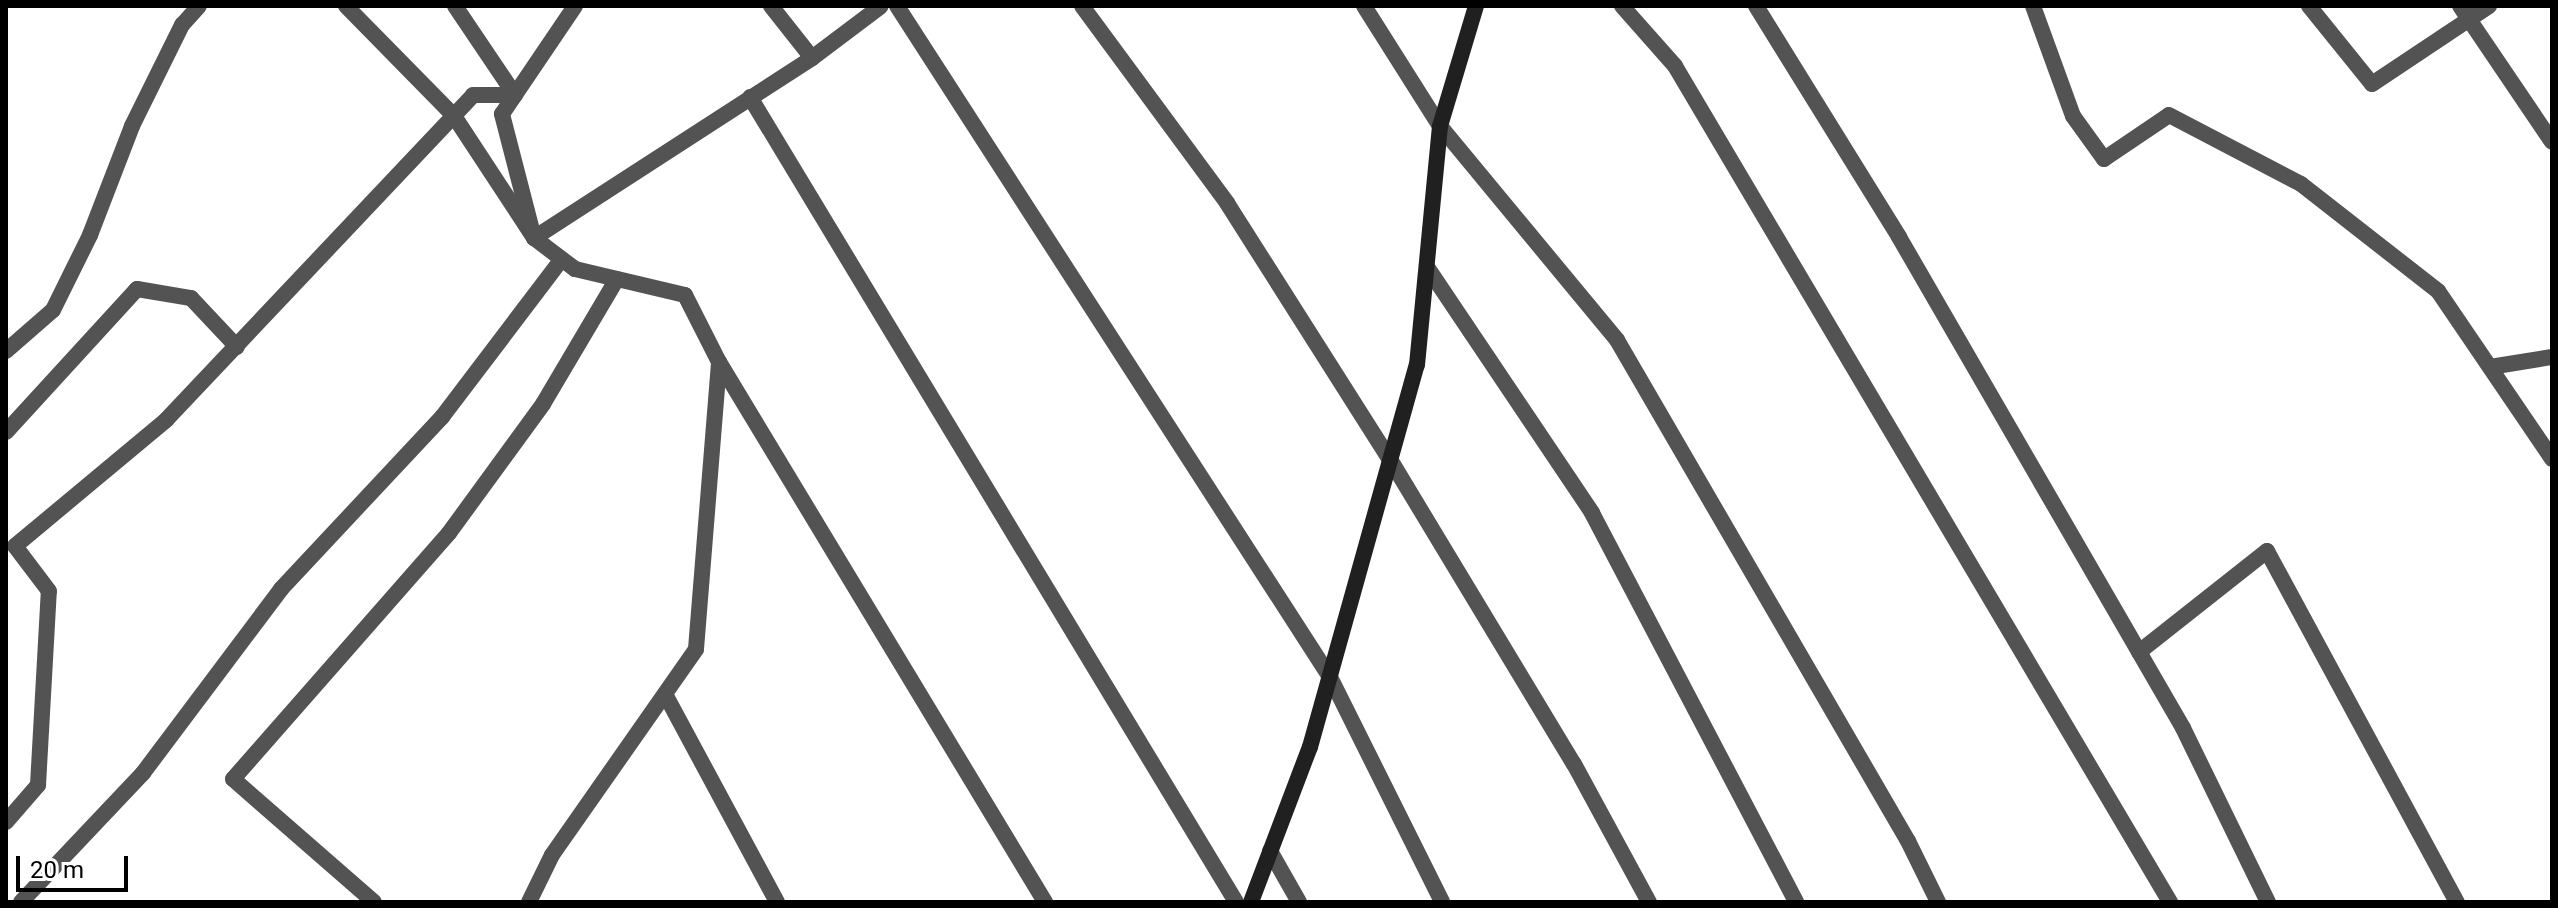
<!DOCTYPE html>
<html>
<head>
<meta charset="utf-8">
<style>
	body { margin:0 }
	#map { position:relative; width:2558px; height:908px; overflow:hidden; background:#fff; font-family:Roboto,sans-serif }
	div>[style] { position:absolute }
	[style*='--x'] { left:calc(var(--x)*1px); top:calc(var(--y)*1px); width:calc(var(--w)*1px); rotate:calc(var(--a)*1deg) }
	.service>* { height:16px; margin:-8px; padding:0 8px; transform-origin:8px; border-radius:8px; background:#535353 }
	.minor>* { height:16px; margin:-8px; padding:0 8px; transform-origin:8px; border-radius:8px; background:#535353 }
	.secondary>* { height:16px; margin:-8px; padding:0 8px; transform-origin:8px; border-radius:8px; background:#202020 }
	span { translate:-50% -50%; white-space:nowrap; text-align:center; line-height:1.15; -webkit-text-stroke:7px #fff; paint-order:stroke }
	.frame { position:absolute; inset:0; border:8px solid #000; pointer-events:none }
	.scale { position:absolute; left:16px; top:856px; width:112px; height:36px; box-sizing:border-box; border:4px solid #000; border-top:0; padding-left:10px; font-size:24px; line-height:28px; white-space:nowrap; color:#000; -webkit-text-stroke:6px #fff; paint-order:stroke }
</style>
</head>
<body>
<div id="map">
	<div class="service">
		<i style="--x:1756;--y:6;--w:272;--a:58.2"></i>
		<i style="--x:1899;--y:237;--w:567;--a:59.95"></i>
		<i style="--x:2183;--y:728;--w:194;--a:64"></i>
	</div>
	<div class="minor">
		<i style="--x:346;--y:6;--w:154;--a:45.5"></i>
		<i style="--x:454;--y:116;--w:146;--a:56.7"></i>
		<i style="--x:534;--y:238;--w:331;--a:-32.9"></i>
		<i style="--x:812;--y:58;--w:86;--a:-37"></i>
		<i style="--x:455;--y:6;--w:107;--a:56"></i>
		<i style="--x:771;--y:6;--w:66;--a:51.7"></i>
		<i style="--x:897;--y:6;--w:799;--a:57.17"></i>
		<i style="--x:1330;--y:677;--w:251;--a:63.5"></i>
		<i style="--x:1082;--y:6;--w:245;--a:53.6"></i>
		<i style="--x:1227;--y:203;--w:306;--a:57.6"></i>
		<i style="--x:1391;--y:461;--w:354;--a:58.9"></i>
		<i style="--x:1574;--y:764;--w:157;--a:61.5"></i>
		<i style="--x:1364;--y:6;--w:142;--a:57.7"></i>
		<i style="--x:1440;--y:126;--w:278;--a:50.4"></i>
		<i style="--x:1617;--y:340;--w:579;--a:59.85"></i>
		<i style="--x:1908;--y:841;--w:68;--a:63.8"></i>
		<i style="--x:1622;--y:6;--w:80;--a:48.5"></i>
		<i style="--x:1675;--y:66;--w:972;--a:59.37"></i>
		<i style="--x:2033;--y:6;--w:117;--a:70"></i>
		<i style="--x:2073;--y:116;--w:53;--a:54.2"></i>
		<i style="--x:2104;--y:159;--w:78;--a:-34.1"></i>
		<i style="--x:2169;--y:115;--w:149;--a:27.6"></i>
		<i style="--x:2301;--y:184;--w:174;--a:38"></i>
		<i style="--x:2438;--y:291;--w:203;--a:55.8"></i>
		<i style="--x:2309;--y:6;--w:100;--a:51.1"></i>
		<i style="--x:2372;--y:84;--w:141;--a:-33.7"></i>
		<i style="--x:2460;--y:6;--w:164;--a:55.9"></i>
		<i style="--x:750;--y:97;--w:940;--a:58.88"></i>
		<i style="--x:1427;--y:267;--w:296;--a:56.1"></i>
		<i style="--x:1592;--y:513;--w:439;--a:62.3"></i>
		<i style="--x:6;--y:351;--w:62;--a:-41.1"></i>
		<i style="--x:53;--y:310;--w:84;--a:-63.7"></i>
		<i style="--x:90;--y:235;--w:117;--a:-68.9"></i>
		<i style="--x:132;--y:126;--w:113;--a:-63.7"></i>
		<i style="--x:182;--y:25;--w:25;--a:-48"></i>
		<i style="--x:719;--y:362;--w:631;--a:58.88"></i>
		<i style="--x:2490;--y:367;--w:63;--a:-9.2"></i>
		<i style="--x:6;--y:432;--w:194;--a:-47.5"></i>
		<i style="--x:137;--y:289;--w:55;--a:9.5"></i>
		<i style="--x:191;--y:298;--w:67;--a:46.8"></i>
		<i style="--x:2139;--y:652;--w:163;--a:-38.3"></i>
		<i style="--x:2267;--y:551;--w:399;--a:61.6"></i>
		<i style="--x:665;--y:694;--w:236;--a:61.7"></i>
		<i style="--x:6;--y:822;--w:49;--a:-49.1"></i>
		<i style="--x:38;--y:785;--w:194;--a:-86.8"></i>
		<i style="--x:49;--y:591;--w:56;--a:-127.1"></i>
		<i style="--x:15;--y:546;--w:197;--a:-39.8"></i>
		<i style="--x:166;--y:420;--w:447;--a:-46.6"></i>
		<i style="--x:473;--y:95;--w:42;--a:0"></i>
		<i style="--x:1270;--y:851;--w:59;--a:60.4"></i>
		<i style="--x:21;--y:902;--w:178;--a:-46.6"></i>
		<i style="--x:143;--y:773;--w:230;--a:-53.1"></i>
		<i style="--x:281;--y:589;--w:236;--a:-46.9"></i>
		<i style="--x:442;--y:417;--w:198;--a:-52.8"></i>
		<i style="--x:374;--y:902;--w:187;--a:-138.9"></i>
		<i style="--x:233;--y:779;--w:327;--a:-48.7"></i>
		<i style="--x:449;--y:533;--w:160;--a:-53.9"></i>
		<i style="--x:543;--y:404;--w:145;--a:-59.4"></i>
		<i style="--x:529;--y:902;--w:52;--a:-63.9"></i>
		<i style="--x:552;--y:855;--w:251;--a:-55"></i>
		<i style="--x:696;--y:649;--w:288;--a:-85.4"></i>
		<i style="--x:719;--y:362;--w:75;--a:-116.9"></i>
		<i style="--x:685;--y:295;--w:113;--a:-166.7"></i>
		<i style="--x:575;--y:269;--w:51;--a:-142.9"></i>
		<i style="--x:534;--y:238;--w:128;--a:-104.5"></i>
		<i style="--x:502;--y:114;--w:130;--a:-55.9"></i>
	</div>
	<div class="secondary">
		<i style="--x:1251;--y:902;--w:166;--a:-69.2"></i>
		<i style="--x:1310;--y:747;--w:397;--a:-74.4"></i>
		<i style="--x:1417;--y:365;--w:240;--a:-84.5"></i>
		<i style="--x:1440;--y:126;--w:125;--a:-73.3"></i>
	</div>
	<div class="frame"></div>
	<div class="scale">20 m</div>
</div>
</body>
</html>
